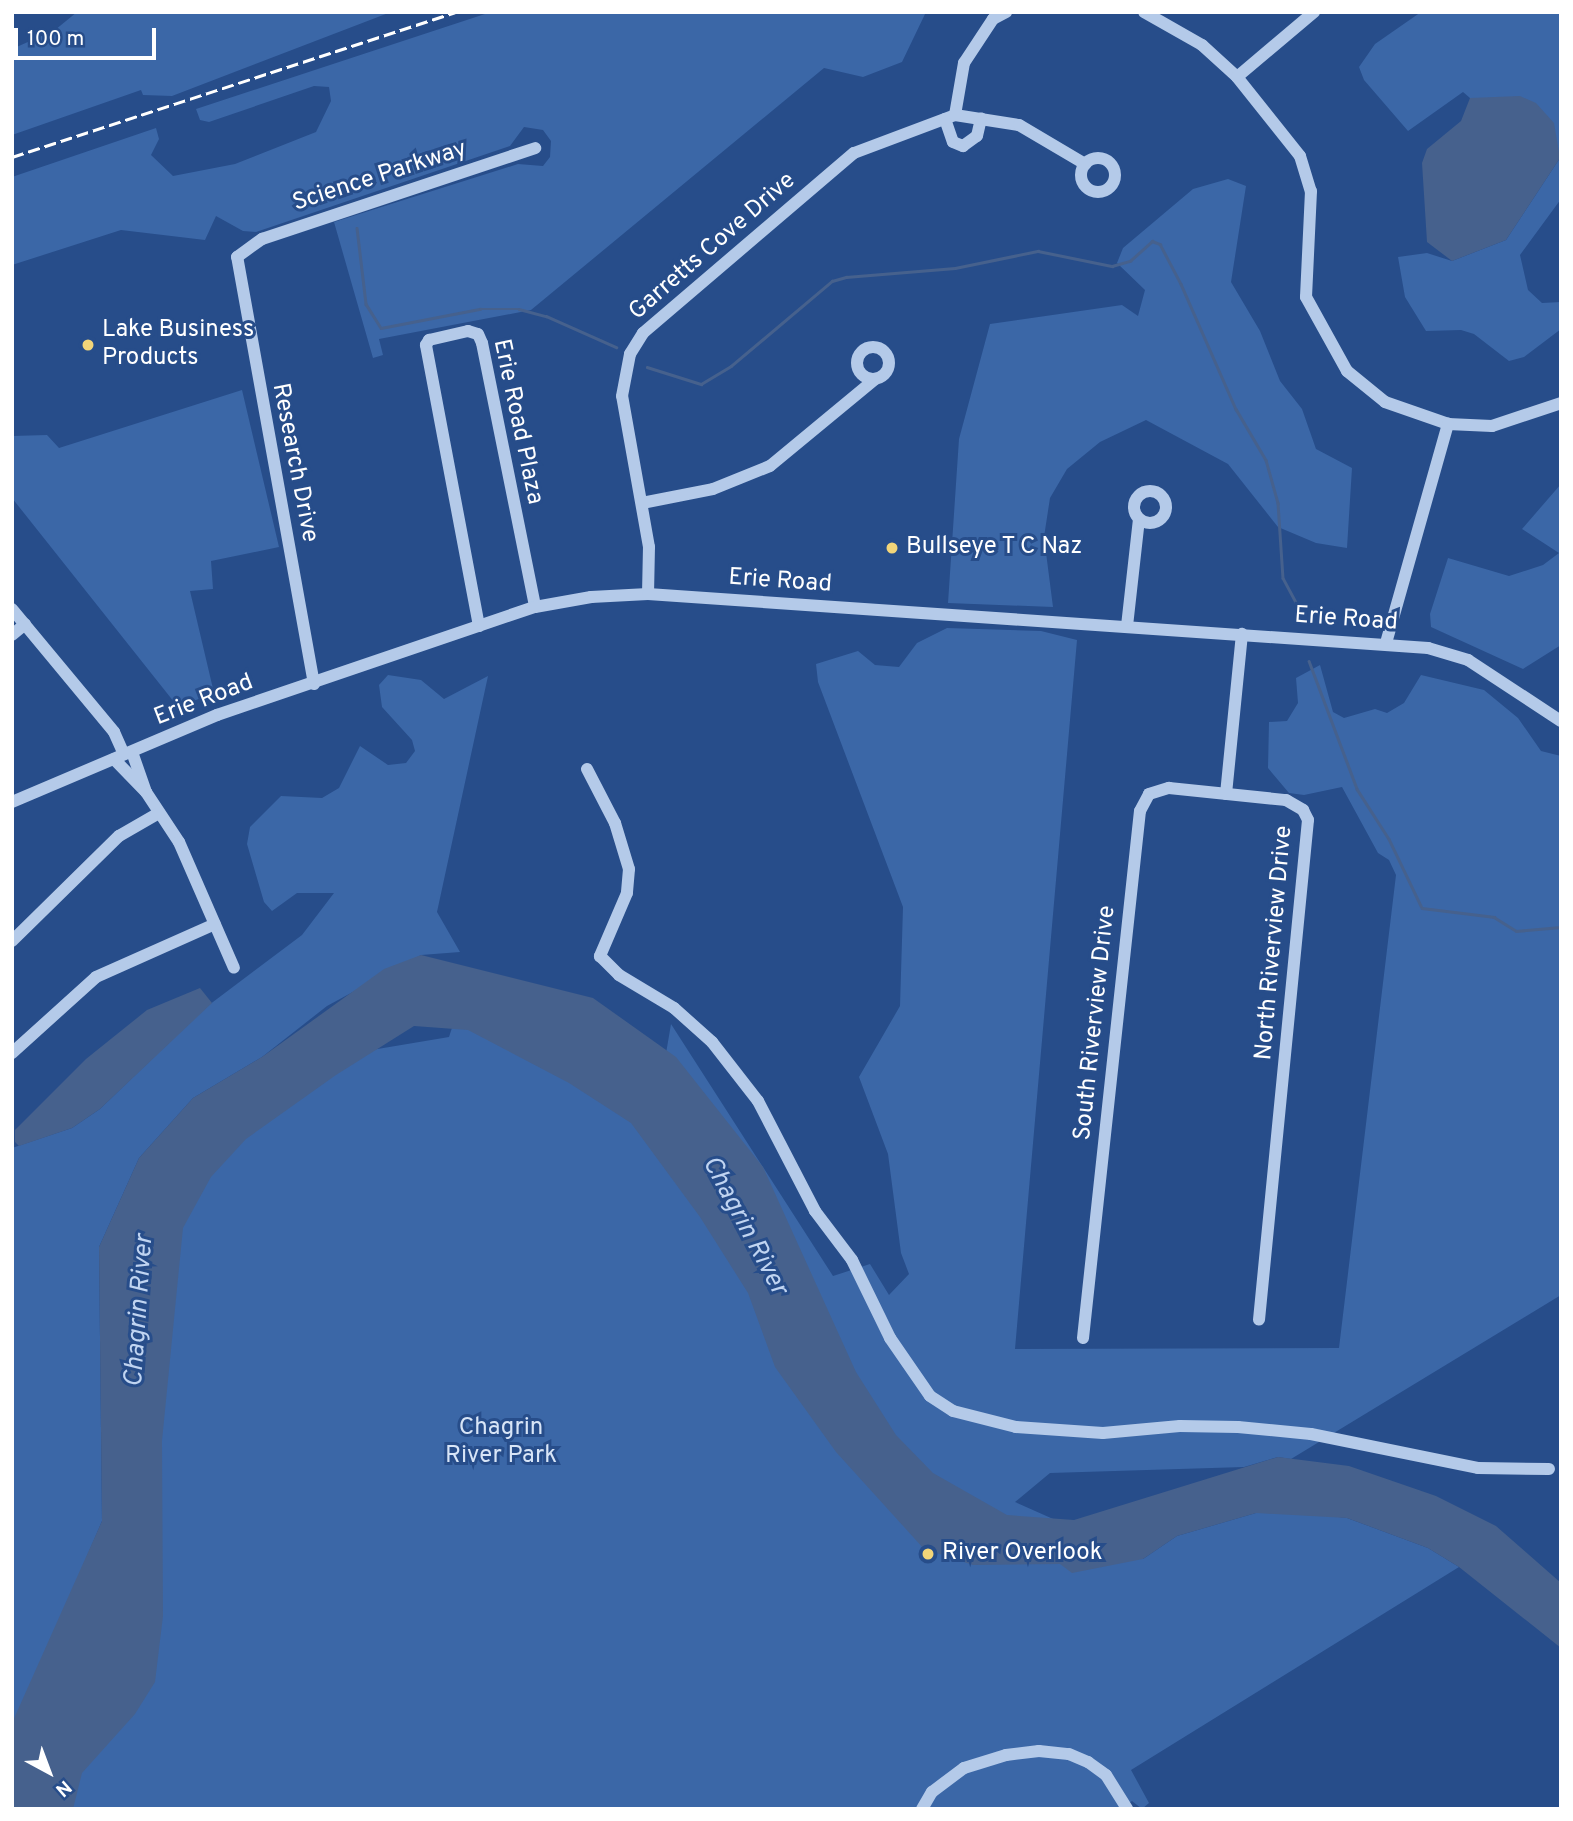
<!DOCTYPE html>
<html>
<head>
<meta charset="utf-8">
<style>
	body { margin:0 }
	#map { position:relative; width:1573px; height:1821px; overflow:hidden; background:#274d8a; font-family:Overpass,sans-serif }
	div>[style] { position:absolute }
	[style*='--x'] { left:calc(var(--x)*1px); top:calc(var(--y)*1px); width:calc(var(--w)*1px); rotate:calc(var(--a)*1deg) }
	.green>* { inset:0; background:#3b67a7 }
	.water>* { inset:0; background:#46618d }
	.stream>* { height:2.5px; margin:-1.25px; padding:0 1.25px; transform-origin:1.25px; border-radius:1.25px; background:#46618d }
	.minor>* { height:12px; margin:-6px; padding:0 6px; transform-origin:6px; border-radius:6px; background:#b4cae9 }
	.minor>.ring { margin:-6px; padding:0; box-sizing:content-box; background:none; border:12px solid #b4cae9; border-radius:50% }
	.rail>* { height:2.5px; margin-top:-1.25px; transform-origin:0; background:repeating-linear-gradient(90deg,#fff 0 12px,transparent 0 17px) }
	.dots>* { width:19px; height:19px; translate:-50% -50%; box-sizing:border-box; border:4px solid #274d8a; border-radius:50% }
	span { translate:-50% -50%; white-space:nowrap; text-align:center; line-height:1.15; -webkit-text-stroke:6px #274d8a; paint-order:stroke }
	.street-label { font-size:24px; color:#fff }
	.poi-label { font-size:24px; color:#fff }
	.left { translate:0 -50%; text-align:left }
	.park-label { font-size:24px; color:#d8e5f7 }
	.water-label { font-size:26px; color:#c0d4f1; font-style:italic }
	.frame { position:absolute; inset:0; border:14px solid #fff; pointer-events:none }
	.north { position:absolute; left:14px; top:1737px; width:70px; height:70px; -webkit-text-stroke:5px #274d8a; paint-order:stroke; rotate:139deg; font-size:19px; font-weight:700; line-height:28px; text-align:center; color:#fff }
	.north::after { content:''; display:block; margin:auto; width:24px; height:32px; background:#fff; clip-path:polygon(50% 0,100% 100%,50% 72%,0 100%) }
	.scale { position:absolute; left:14px; top:28px; width:142px; height:32px; box-sizing:border-box; border:4px solid #fff; border-top:0; padding-left:9px; font-size:21px; line-height:24px; white-space:nowrap; color:#fff; -webkit-text-stroke:5px #274d8a; paint-order:stroke }
</style>
</head>
<body>
<div id="map">
	<div class="green">
		<i style="clip-path:polygon(77px 12px,391px 12px,172px 96px,143px 95px,141px 90px,12px 135px,12px 49px,55px 30px)"></i>
		<i style="clip-path:polygon(491px 12px,926px 12px,902px 62px,863px 77px,824px 68px,531px 310px,379px 339px,383px 355px,373px 358px,334px 222px,518px 164px,543px 166px,550px 157px,551px 141px,543px 130px,524px 127px,510px 146px,256px 232px,243px 231px,216px 216px,205px 240px,121px 230px,12px 265px,12px 177px,156px 128px,159px 139px,151px 155px,173px 176px,235px 164px,316px 132px,331px 101px,329px 87px,314px 86px,209px 122px,200px 120px,196px 109px)"></i>
		<i style="clip-path:polygon(1421px 12px,1561px 12px,1561px 199px,1520px 255px,1528px 290px,1542px 303px,1561px 302px,1561px 329px,1524px 357px,1509px 361px,1474px 334px,1461px 330px,1426px 331px,1405px 297px,1398px 257px,1427px 253px,1452px 261px,1506px 240px,1560px 158px,1491px 98px,1470px 98px,1463px 92px,1408px 131px,1364px 80px,1359px 67px,1375px 44px)"></i>
		<i style="clip-path:polygon(1228px 179px,1246px 186px,1231px 282px,1260px 331px,1280px 381px,1302px 409px,1316px 449px,1352px 468px,1347px 548px,1316px 543px,1278px 527px,1228px 464px,1146px 420px,1100px 442px,1067px 469px,1050px 498px,1044px 537px,1053px 607px,948px 603px,959px 439px,990px 324px,1122px 305px,1138px 316px,1145px 290px,1117px 263px,1123px 248px,1193px 189px)"></i>
		<i style="clip-path:polygon(242px 390px,279px 547px,211px 561px,213px 589px,190px 591px,214px 693px,178px 707px,12px 498px,12px 436px,47px 435px,59px 448px)"></i>
		<i style="clip-path:polygon(1561px 484px,1561px 645px,1523px 669px,1431px 627px,1430px 614px,1448px 558px,1509px 576px,1543px 565px,1559px 553px,1522px 529px)"></i>
		<i style="clip-path:polygon(947px 628px,1041px 631px,1077px 640px,1015px 1349px,1339px 1348px,1396px 875px,1389px 860px,1378px 853px,1342px 787px,1304px 795px,1289px 793px,1268px 768px,1269px 722px,1287px 721px,1298px 703px,1296px 678px,1320px 665px,1333px 712px,1344px 718px,1375px 709px,1387px 713px,1404px 703px,1421px 675px,1484px 690px,1518px 718px,1541px 751px,1561px 756px,1561px 1295px,1291px 1459px,1278px 1457px,1244px 1467px,1050px 1473px,1015px 1502px,1143px 1559px,1177px 1536px,1256px 1513px,1304px 1513px,1347px 1518px,1428px 1548px,1459px 1567px,1131px 1770px,1149px 1803px,1142px 1809px,1132px 1801px,1121px 1809px,12px 1809px,12px 1148px,72px 1128px,100px 1109px,205px 1008px,302px 935px,334px 893px,297px 893px,272px 911px,264px 902px,247px 844px,250px 827px,281px 796px,322px 798px,339px 788px,360px 746px,388px 765px,406px 763px,415px 751px,412px 740px,382px 707px,379px 685px,388px 675px,421px 680px,444px 699px,488px 676px,437px 912px,460px 952px,421px 955px,327px 1006px,262px 1057px,193px 1098px,139px 1158px,99px 1247px,102px 1521px,79px 1575px,124px 1581px,107px 1257px,312px 1060px,449px 1037px,465px 988px,662px 1077px,671px 1024px,833px 1276px,870px 1264px,889px 1295px,909px 1274px,901px 1253px,888px 1154px,859px 1077px,900px 1006px,903px 907px,818px 682px,816px 664px,858px 651px,875px 665px,899px 667px,917px 643px)"></i>
	</div>
	<div class="water">
		<i style="clip-path:polygon(1520px 96px,1536px 103px,1554px 123px,1560px 158px,1506px 240px,1452px 261px,1427px 242px,1422px 163px,1427px 149px,1461px 121px,1470px 98px)"></i>
		<i style="clip-path:polygon(421px 955px,593px 998px,676px 1057px,763px 1167px,856px 1372px,896px 1435px,933px 1473px,1007px 1515px,1074px 1520px,1278px 1457px,1349px 1466px,1436px 1496px,1496px 1526px,1561px 1583px,1561px 1648px,1459px 1567px,1428px 1548px,1347px 1518px,1256px 1513px,1177px 1536px,1143px 1559px,1072px 1573px,1060px 1564px,973px 1565px,924px 1549px,836px 1452px,775px 1367px,748px 1293px,700px 1217px,631px 1123px,569px 1083px,468px 1030px,414px 1026px,336px 1075px,246px 1139px,211px 1177px,183px 1228px,162px 1441px,163px 1616px,155px 1682px,135px 1714px,82px 1773px,73px 1809px,12px 1809px,12px 1723px,102px 1521px,99px 1247px,139px 1158px,193px 1098px,262px 1057px,384px 969px)"></i>
		<i style="clip-path:polygon(200px 988px,212px 1003px,100px 1109px,72px 1128px,19px 1146px,15px 1142px,15px 1130px,86px 1059px,147px 1010px)"></i>
	</div>
	<div class="stream">
		<i style="--x:357;--y:228;--w:77;--a:83.2"></i>
		<i style="--x:366;--y:304;--w:28;--a:58"></i>
		<i style="--x:381;--y:328;--w:101;--a:-10.9"></i>
		<i style="--x:480;--y:309;--w:39;--a:0"></i>
		<i style="--x:519;--y:309;--w:28;--a:15"></i>
		<i style="--x:546;--y:316;--w:77;--a:23.9"></i>
		<i style="--x:647;--y:367;--w:57;--a:17.5"></i>
		<i style="--x:701;--y:384;--w:35;--a:-31"></i>
		<i style="--x:731;--y:366;--w:132;--a:-40.1"></i>
		<i style="--x:832;--y:281;--w:15;--a:-16"></i>
		<i style="--x:846;--y:277;--w:109;--a:-4.7"></i>
		<i style="--x:955;--y:268;--w:85;--a:-11.6"></i>
		<i style="--x:1038;--y:251;--w:76;--a:11.5"></i>
		<i style="--x:1112;--y:266;--w:19;--a:-16"></i>
		<i style="--x:1130;--y:261;--w:30;--a:-42"></i>
		<i style="--x:1152;--y:241;--w:9;--a:21"></i>
		<i style="--x:1160;--y:244;--w:45;--a:62.3"></i>
		<i style="--x:1181;--y:284;--w:137;--a:66.3"></i>
		<i style="--x:1236;--y:409;--w:59;--a:59.5"></i>
		<i style="--x:1266;--y:460;--w:45;--a:74.4"></i>
		<i style="--x:1278;--y:503;--w:75;--a:86.2"></i>
		<i style="--x:1283;--y:578;--w:47;--a:61.8"></i>
		<i style="--x:1309;--y:661;--w:137;--a:69.4"></i>
		<i style="--x:1357;--y:789;--w:59;--a:57.4"></i>
		<i style="--x:1389;--y:839;--w:76;--a:64.4"></i>
		<i style="--x:1422;--y:908;--w:73;--a:7.1"></i>
		<i style="--x:1494;--y:917;--w:26;--a:32"></i>
		<i style="--x:1516;--y:931;--w:45;--a:-5.1"></i>
	</div>
	<div class="minor">
		<i style="--x:1144;--y:12;--w:67;--a:29.6"></i>
		<i style="--x:1202;--y:45;--w:47;--a:42.4"></i>
		<i style="--x:1237;--y:77;--w:101;--a:51.4"></i>
		<i style="--x:1300;--y:156;--w:37;--a:73"></i>
		<i style="--x:1311;--y:191;--w:106;--a:92.7"></i>
		<i style="--x:1306;--y:297;--w:85;--a:61"></i>
		<i style="--x:1347;--y:371;--w:49;--a:39.2"></i>
		<i style="--x:1385;--y:402;--w:67;--a:19.2"></i>
		<i style="--x:1448;--y:424;--w:44;--a:2.6"></i>
		<i style="--x:1492;--y:426;--w:73;--a:-18.4"></i>
		<i style="--x:1237;--y:77;--w:101;--a:-40.2"></i>
		<i style="--x:955;--y:115;--w:65;--a:8.9"></i>
		<i style="--x:1019;--y:125;--w:77;--a:30.6"></i>
		<i style="--x:945;--y:119;--w:24;--a:71"></i>
		<i style="--x:953;--y:142;--w:11;--a:22"></i>
		<i style="--x:963;--y:146;--w:17;--a:-36"></i>
		<i style="--x:977;--y:136;--w:18;--a:-77"></i>
		<i class="ring" style="left:1081px;top:158px;width:22px;height:22px"></i>
		<i class="ring" style="left:857px;top:347px;width:20px;height:20px"></i>
		<i class="ring" style="left:1134px;top:491px;width:20px;height:20px"></i>
		<i style="--x:642;--y:503;--w:72;--a:-11.2"></i>
		<i style="--x:713;--y:489;--w:61;--a:-22"></i>
		<i style="--x:770;--y:466;--w:136;--a:-39.6"></i>
		<i style="--x:648;--y:594;--w:47;--a:-88.8"></i>
		<i style="--x:649;--y:547;--w:153;--a:-100.1"></i>
		<i style="--x:622;--y:396;--w:43;--a:-79.2"></i>
		<i style="--x:630;--y:354;--w:25;--a:-58"></i>
		<i style="--x:643;--y:333;--w:277;--a:-40.5"></i>
		<i style="--x:854;--y:153;--w:108;--a:-20.6"></i>
		<i style="--x:955;--y:115;--w:53;--a:-80.2"></i>
		<i style="--x:964;--y:63;--w:53;--a:-56.6"></i>
		<i style="--x:993;--y:19;--w:15;--a:-28"></i>
		<i style="--x:12;--y:609;--w:160;--a:50.3"></i>
		<i style="--x:114;--y:732;--w:24;--a:66"></i>
		<i style="--x:479;--y:626;--w:286;--a:-100.7"></i>
		<i style="--x:426;--y:345;--w:6;--a:-59"></i>
		<i style="--x:429;--y:340;--w:40;--a:-13"></i>
		<i style="--x:468;--y:331;--w:10;--a:17"></i>
		<i style="--x:478;--y:334;--w:10;--a:66"></i>
		<i style="--x:482;--y:343;--w:269;--a:78.6"></i>
		<i style="--x:1127;--y:626;--w:108;--a:-83.6"></i>
		<i style="--x:12;--y:635;--w:17;--a:-40"></i>
		<i style="--x:1386;--y:643;--w:228;--a:-74.2"></i>
		<i style="--x:314;--y:684;--w:434;--a:-100.2"></i>
		<i style="--x:237;--y:257;--w:31;--a:-36"></i>
		<i style="--x:262;--y:239;--w:288;--a:-18.4"></i>
		<i style="--x:132;--y:752;--w:42;--a:70.7"></i>
		<i style="--x:114;--y:759;--w:46;--a:45.9"></i>
		<i style="--x:146;--y:792;--w:60;--a:56.6"></i>
		<i style="--x:179;--y:842;--w:137;--a:66.4"></i>
		<i style="--x:587;--y:769;--w:61;--a:62.6"></i>
		<i style="--x:615;--y:823;--w:48;--a:73.1"></i>
		<i style="--x:629;--y:869;--w:24;--a:95"></i>
		<i style="--x:627;--y:893;--w:69;--a:113.2"></i>
		<i style="--x:600;--y:956;--w:27;--a:45"></i>
		<i style="--x:619;--y:975;--w:64;--a:31"></i>
		<i style="--x:674;--y:1008;--w:51;--a:41.8"></i>
		<i style="--x:712;--y:1042;--w:75;--a:52.1"></i>
		<i style="--x:758;--y:1101;--w:124;--a:62.6"></i>
		<i style="--x:815;--y:1211;--w:61;--a:52.9"></i>
		<i style="--x:852;--y:1260;--w:87;--a:64"></i>
		<i style="--x:890;--y:1338;--w:70;--a:55.4"></i>
		<i style="--x:930;--y:1396;--w:27;--a:33"></i>
		<i style="--x:953;--y:1411;--w:65;--a:14.3"></i>
		<i style="--x:1016;--y:1427;--w:87;--a:3.9"></i>
		<i style="--x:1103;--y:1433;--w:77;--a:-5.2"></i>
		<i style="--x:1180;--y:1426;--w:58;--a:1"></i>
		<i style="--x:1238;--y:1427;--w:73;--a:5.5"></i>
		<i style="--x:1311;--y:1434;--w:170;--a:11.5"></i>
		<i style="--x:1478;--y:1468;--w:71;--a:0.8"></i>
		<i style="--x:1226;--y:794;--w:161;--a:-84.3"></i>
		<i style="--x:12;--y:802;--w:223;--a:-23"></i>
		<i style="--x:217;--y:715;--w:336;--a:-18.8"></i>
		<i style="--x:535;--y:607;--w:57;--a:-10.1"></i>
		<i style="--x:591;--y:597;--w:57;--a:-3"></i>
		<i style="--x:648;--y:594;--w:782;--a:3.96"></i>
		<i style="--x:1428;--y:648;--w:42;--a:16.7"></i>
		<i style="--x:1468;--y:660;--w:111;--a:33.3"></i>
		<i style="--x:12;--y:941;--w:150;--a:-44.5"></i>
		<i style="--x:119;--y:836;--w:46;--a:-29.9"></i>
		<i style="--x:12;--y:1053;--w:113;--a:-42.1"></i>
		<i style="--x:96;--y:977;--w:130;--a:-24"></i>
		<i style="--x:1083;--y:1338;--w:530;--a:-83.83"></i>
		<i style="--x:1140;--y:811;--w:19;--a:-62"></i>
		<i style="--x:1149;--y:794;--w:21;--a:-17"></i>
		<i style="--x:1169;--y:788;--w:118;--a:5.9"></i>
		<i style="--x:1286;--y:800;--w:20;--a:30"></i>
		<i style="--x:1303;--y:810;--w:11;--a:63"></i>
		<i style="--x:1308;--y:820;--w:502;--a:95.6"></i>
		<i style="--x:922;--y:1809;--w:20;--a:-60"></i>
		<i style="--x:932;--y:1792;--w:40;--a:-37"></i>
		<i style="--x:964;--y:1768;--w:44;--a:-17.2"></i>
		<i style="--x:1006;--y:1755;--w:33;--a:-7"></i>
		<i style="--x:1039;--y:1751;--w:30;--a:6"></i>
		<i style="--x:1069;--y:1754;--w:21;--a:23"></i>
		<i style="--x:1088;--y:1762;--w:22;--a:36"></i>
		<i style="--x:1106;--y:1775;--w:40;--a:58"></i>
	</div>
	<div class="rail">
		<i style="--x:12;--y:157;--w:466;--a:-18.1"></i>
	</div>
	<div class="dots">
		<i style="left:88px;top:345px;background:#f2d579"></i>
		<i style="left:892px;top:548px;background:#f2d579"></i>
		<i style="left:928px;top:1554px;background:#f2d579"></i>
	</div>
	<div class="street-label">
		<span style="left:380px;top:177px;rotate:-18deg">Science Parkway</span>
		<span style="left:713px;top:247px;rotate:-41deg">Garretts Cove Drive</span>
		<span style="left:517px;top:422px;rotate:78deg">Erie Road Plaza</span>
		<span style="left:294px;top:463px;rotate:79deg">Research Drive</span>
		<span style="left:780px;top:582px;rotate:4deg">Erie Road</span>
		<span style="left:1346px;top:620px;rotate:4deg">Erie Road</span>
		<span style="left:204px;top:701px;rotate:-21deg">Erie Road</span>
		<span style="left:1275px;top:943px;rotate:-85deg">North Riverview Drive</span>
		<span style="left:1096px;top:1023px;rotate:-84deg">South Riverview Drive</span>
	</div>
	<div class="poi-label">
		<span class="left" style="left:102px;top:345px">Lake Business<br>Products</span>
		<span class="left" style="left:906px;top:548px">Bullseye T C Naz</span>
		<span class="left" style="left:942px;top:1554px">River Overlook</span>
	</div>
	<div class="park-label">
		<span style="left:501px;top:1443px">Chagrin<br>River Park</span>
	</div>
	<div class="water-label">
		<span style="left:744px;top:1226px;rotate:62deg">Chagrin River</span>
		<span style="left:140px;top:1311px;rotate:-86deg">Chagrin River</span>
	</div>
	<div class="frame"></div>
	<div class="north">N</div>
	<div class="scale">100 m</div>
</div>
</body>
</html>
